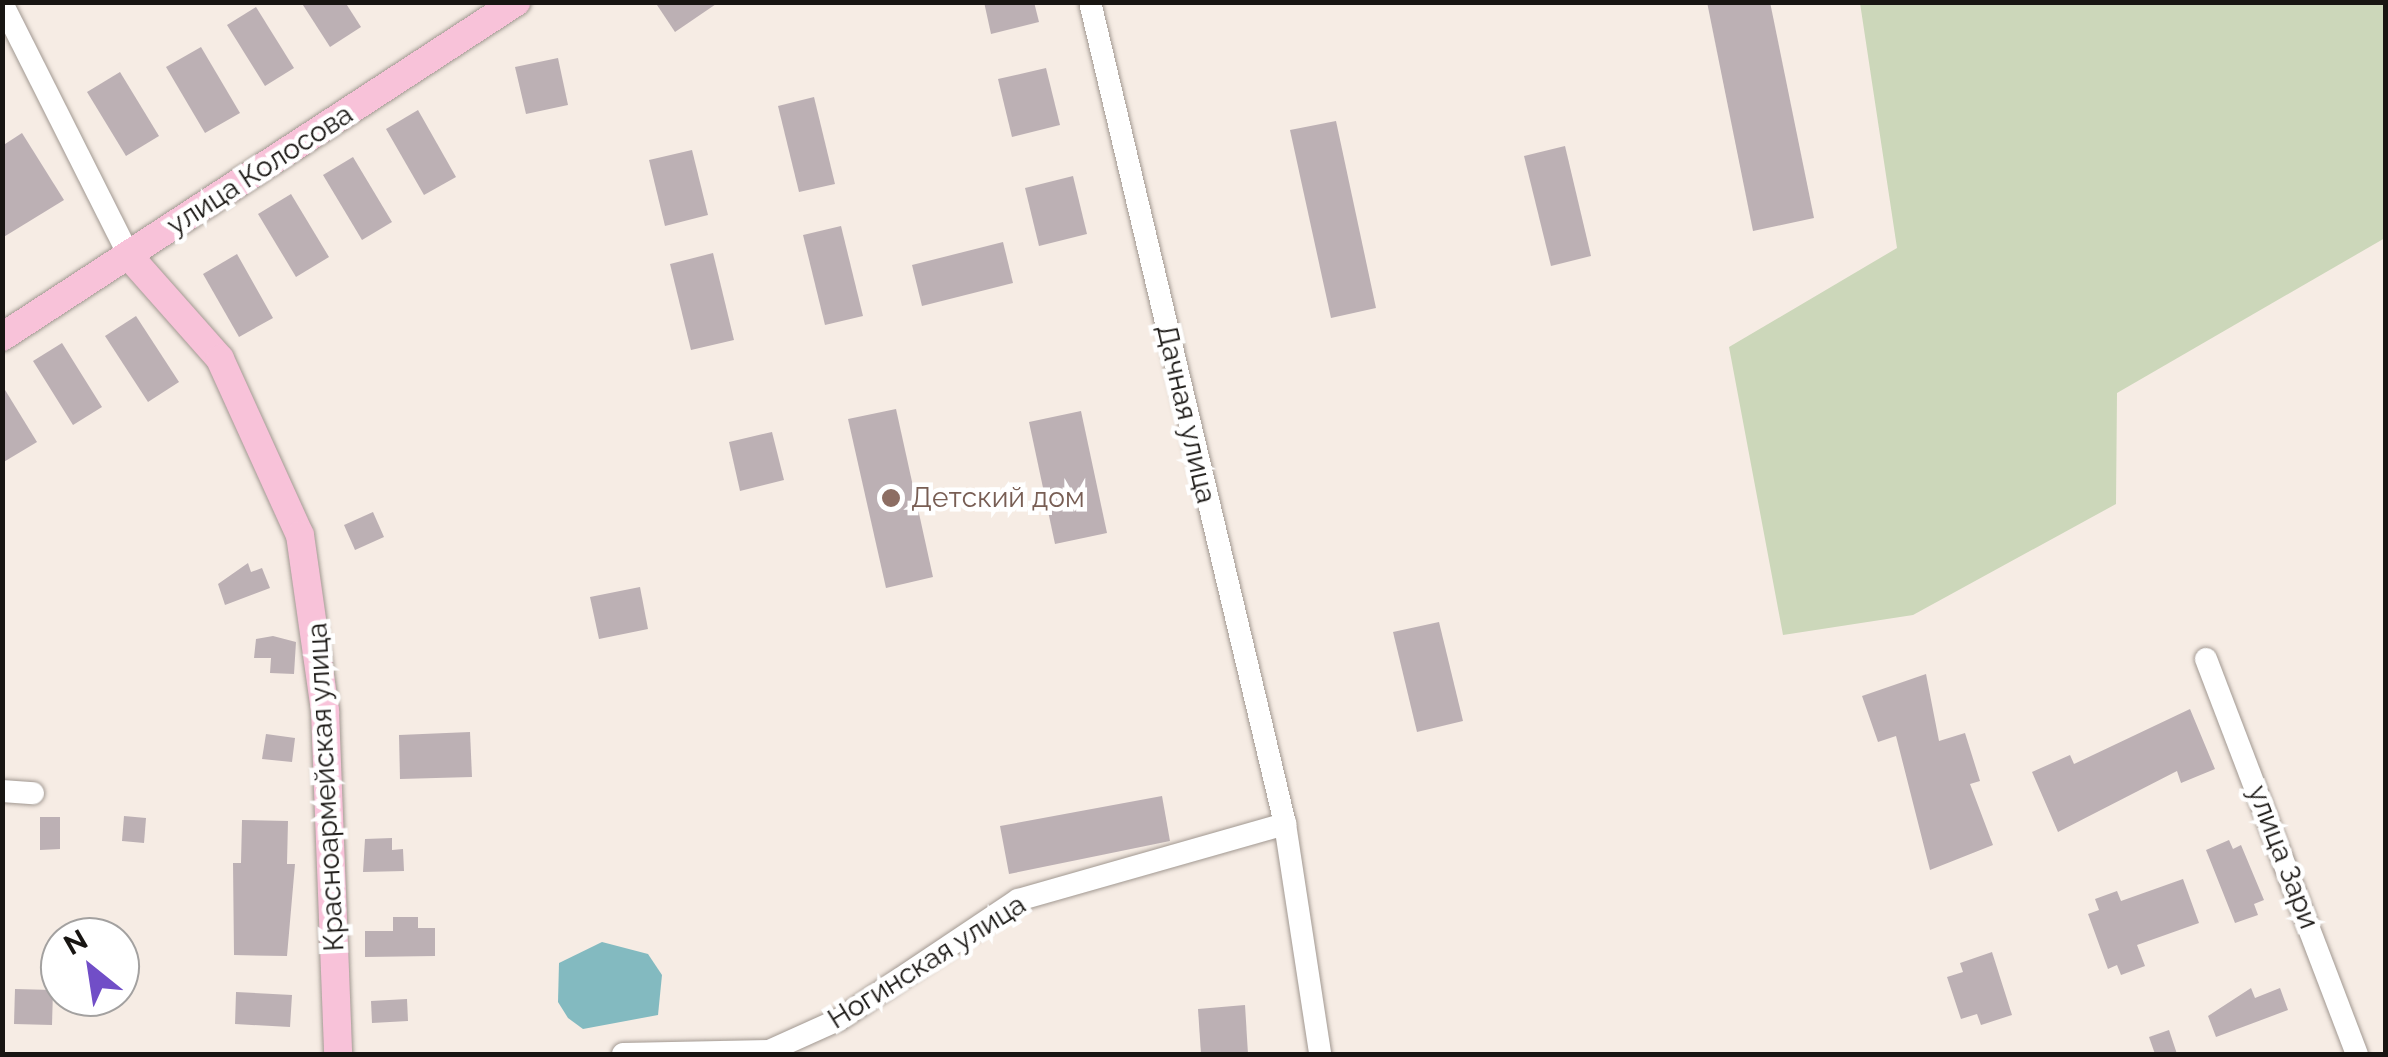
<!DOCTYPE html>
<html>
<head>
<meta charset="utf-8">
<style>
	body { margin:0 }
	#map { position:relative; width:2388px; height:1057px; overflow:hidden; background:#f6ece4; font-family:Raleway,sans-serif }
	div>[style] { position:absolute }
	[style*='--x'] { left:calc(var(--x)*1px); top:calc(var(--y)*1px); width:calc(var(--w)*1px); rotate:calc(var(--a)*1deg) }
	.green>* { inset:0; background:#ccd7ba }
	.water>* { inset:0; background:#83bac0 }
	.building>* { inset:0; background:#bcb0b4 }
	.roads { filter:drop-shadow(0 0 2px #a19891) drop-shadow(0 0 2px #a19891) }
	.minor>* { height:22px; margin:-11px; padding:0 11px; transform-origin:11px; border-radius:11px; background:#fff }
	.major>* { height:28px; margin:-14px; padding:0 14px; transform-origin:14px; border-radius:14px; background:#f8c2d9 }
	.dots>* { width:28px; height:28px; translate:-50% -50%; box-sizing:border-box; border:5px solid #fff; border-radius:50% }
	span { translate:-50% -50%; white-space:nowrap; text-align:center; line-height:1.15; -webkit-text-stroke:9px #fff; paint-order:stroke }
	.street-label { font-size:28px; color:#181512 }
	.education-label { font-size:28px; color:#785e54 }
	.left { translate:0 -50%; text-align:left }
	.frame { position:absolute; inset:0; border:5px solid #181512; pointer-events:none }
	.north { position:absolute; left:40px; top:917px; width:100px; height:100px; box-sizing:border-box; background:#fff; border:2px solid #a3a1a0; border-radius:50%; rotate:330deg; font-size:28px; font-weight:700; line-height:40px; text-align:center; color:#181512 }
	.north::after { content:''; display:block; margin:auto; width:35px; height:45px; background:#714ec7; clip-path:polygon(50% 0,100% 100%,50% 72%,0 100%) }
</style>
</head>
<body>
<div id="map">
	<div class="green">
		<i style="clip-path:polygon(1860px 3px,2385px 3px,2385px 238px,2117px 393px,2116px 504px,1913px 615px,1783px 635px,1729px 347px,1897px 248px)"></i>
	</div>
	<div class="water">
		<i style="clip-path:polygon(602px 942px,648px 954px,662px 975px,658px 1015px,583px 1029px,568px 1018px,558px 1002px,559px 963px)"></i>
	</div>
	<div class="building">
		<i style="clip-path:polygon(301px 2px,345px 2px,361px 27px,330px 47px)"></i>
		<i style="clip-path:polygon(655px 2px,719px 2px,675px 32px)"></i>
		<i style="clip-path:polygon(984px 2px,1034px 2px,1039px 22px,991px 34px)"></i>
		<i style="clip-path:polygon(1707px 2px,1770px 2px,1814px 218px,1753px 231px)"></i>
		<i style="clip-path:polygon(256px 7px,294px 68px,265px 86px,227px 25px)"></i>
		<i style="clip-path:polygon(201px 47px,240px 113px,205px 133px,166px 67px)"></i>
		<i style="clip-path:polygon(558px 58px,568px 105px,526px 114px,515px 67px)"></i>
		<i style="clip-path:polygon(1046px 68px,1060px 125px,1012px 137px,998px 79px)"></i>
		<i style="clip-path:polygon(120px 72px,159px 136px,126px 156px,87px 92px)"></i>
		<i style="clip-path:polygon(814px 97px,835px 184px,799px 192px,778px 106px)"></i>
		<i style="clip-path:polygon(418px 110px,456px 177px,424px 195px,386px 129px)"></i>
		<i style="clip-path:polygon(1336px 121px,1376px 308px,1331px 318px,1290px 130px)"></i>
		<i style="clip-path:polygon(22px 133px,64px 200px,2px 238px,2px 146px)"></i>
		<i style="clip-path:polygon(1565px 146px,1591px 256px,1551px 266px,1524px 156px)"></i>
		<i style="clip-path:polygon(692px 150px,708px 215px,665px 226px,649px 160px)"></i>
		<i style="clip-path:polygon(353px 157px,392px 222px,362px 240px,323px 175px)"></i>
		<i style="clip-path:polygon(1073px 176px,1087px 234px,1039px 246px,1025px 188px)"></i>
		<i style="clip-path:polygon(291px 194px,329px 257px,296px 277px,258px 214px)"></i>
		<i style="clip-path:polygon(841px 226px,863px 316px,825px 325px,803px 235px)"></i>
		<i style="clip-path:polygon(1003px 242px,1013px 283px,922px 306px,912px 265px)"></i>
		<i style="clip-path:polygon(713px 253px,734px 340px,691px 350px,670px 264px)"></i>
		<i style="clip-path:polygon(237px 254px,273px 318px,239px 337px,203px 274px)"></i>
		<i style="clip-path:polygon(136px 316px,179px 382px,148px 402px,105px 336px)"></i>
		<i style="clip-path:polygon(62px 343px,102px 407px,73px 425px,33px 361px)"></i>
		<i style="clip-path:polygon(2px 385px,37px 442px,2px 463px)"></i>
		<i style="clip-path:polygon(896px 409px,933px 577px,886px 588px,848px 419px)"></i>
		<i style="clip-path:polygon(1081px 411px,1107px 533px,1055px 544px,1029px 422px)"></i>
		<i style="clip-path:polygon(772px 432px,784px 480px,740px 491px,729px 442px)"></i>
		<i style="clip-path:polygon(373px 512px,384px 537px,355px 550px,344px 525px)"></i>
		<i style="clip-path:polygon(248px 563px,251px 572px,262px 568px,270px 588px,225px 605px,218px 584px)"></i>
		<i style="clip-path:polygon(640px 587px,648px 629px,599px 639px,590px 597px)"></i>
		<i style="clip-path:polygon(1439px 622px,1463px 721px,1417px 732px,1393px 632px)"></i>
		<i style="clip-path:polygon(273px 636px,296px 642px,294px 674px,270px 673px,271px 658px,254px 658px,256px 639px)"></i>
		<i style="clip-path:polygon(1926px 674px,1939px 741px,1965px 733px,1980px 781px,1970px 784px,1993px 845px,1930px 870px,1896px 736px,1878px 742px,1862px 696px)"></i>
		<i style="clip-path:polygon(2190px 709px,2215px 769px,2181px 783px,2177px 771px,2058px 832px,2032px 772px,2070px 755px,2074px 764px)"></i>
		<i style="clip-path:polygon(470px 732px,472px 777px,400px 779px,399px 735px)"></i>
		<i style="clip-path:polygon(266px 734px,295px 738px,292px 762px,262px 759px)"></i>
		<i style="clip-path:polygon(1162px 796px,1170px 841px,1009px 874px,1000px 826px)"></i>
		<i style="clip-path:polygon(124px 816px,146px 818px,144px 843px,122px 841px)"></i>
		<i style="clip-path:polygon(40px 817px,60px 817px,60px 849px,40px 850px)"></i>
		<i style="clip-path:polygon(242px 820px,288px 821px,287px 864px,295px 864px,287px 956px,234px 955px,233px 863px,241px 863px)"></i>
		<i style="clip-path:polygon(392px 838px,392px 850px,403px 849px,404px 871px,363px 872px,365px 839px)"></i>
		<i style="clip-path:polygon(2229px 840px,2233px 849px,2241px 845px,2264px 900px,2254px 904px,2258px 915px,2235px 923px,2206px 850px)"></i>
		<i style="clip-path:polygon(2183px 879px,2199px 923px,2137px 945px,2145px 966px,2121px 975px,2117px 965px,2108px 969px,2088px 914px,2099px 910px,2095px 899px,2117px 891px,2121px 901px)"></i>
		<i style="clip-path:polygon(393px 917px,418px 917px,418px 928px,435px 928px,435px 956px,365px 957px,365px 931px,393px 931px)"></i>
		<i style="clip-path:polygon(1992px 952px,2012px 1015px,1981px 1025px,1977px 1014px,1961px 1019px,1947px 977px,1963px 972px,1960px 963px)"></i>
		<i style="clip-path:polygon(2251px 988px,2255px 998px,2280px 988px,2288px 1010px,2216px 1037px,2208px 1016px)"></i>
		<i style="clip-path:polygon(15px 989px,53px 990px,52px 1025px,14px 1024px)"></i>
		<i style="clip-path:polygon(236px 992px,292px 995px,290px 1027px,235px 1024px)"></i>
		<i style="clip-path:polygon(407px 999px,408px 1021px,372px 1023px,371px 1001px)"></i>
		<i style="clip-path:polygon(1245px 1005px,1248px 1054px,1201px 1054px,1198px 1009px)"></i>
		<i style="clip-path:polygon(2169px 1030px,2177px 1054px,2155px 1054px,2149px 1037px)"></i>
	</div>
	<div class="roads">
		<div class="minor">
			<i style="--x:1090;--y:2;--w:845;--a:76.65"></i>
			<i style="--x:1285;--y:824;--w:233;--a:81.3"></i>
			<i style="--x:2;--y:3;--w:283;--a:63.3"></i>
			<i style="--x:2206;--y:659;--w:423;--a:69.1"></i>
			<i style="--x:2;--y:791;--w:31;--a:4"></i>
			<i style="--x:623;--y:1054;--w:146;--a:-1.2"></i>
			<i style="--x:769;--y:1051;--w:78;--a:-24.3"></i>
			<i style="--x:840;--y:1019;--w:214;--a:-33.8"></i>
			<i style="--x:1018;--y:900;--w:278;--a:-15.9"></i>
		</div>
		<div class="major">
			<i style="--x:129;--y:256;--w:137;--a:48.5"></i>
			<i style="--x:220;--y:359;--w:193;--a:65.6"></i>
			<i style="--x:300;--y:535;--w:178;--a:81.9"></i>
			<i style="--x:325;--y:711;--w:343;--a:87.8"></i>
			<i style="--x:2;--y:337;--w:614;--a:-33.09"></i>
		</div>
	</div>
	<div class="dots">
		<i style="left:891px;top:498px;background:#8d6e63"></i>
	</div>
	<div class="street-label">
		<span style="left:260px;top:170px;rotate:-33deg">улица Колосова</span>
		<span style="left:1186px;top:414px;rotate:77deg">Дачная улица</span>
		<span style="left:326px;top:787px;rotate:-93deg">Красноармейская улица</span>
		<span style="left:2283px;top:857px;rotate:69deg">улица Зари</span>
		<span style="left:927px;top:962px;rotate:-32deg">Ногинская улица</span>
	</div>
	<div class="education-label">
		<span class="left" style="left:911px;top:498px">Детский дом</span>
	</div>
	<div class="frame"></div>
	<div class="north">N</div>
</div>
</body>
</html>
